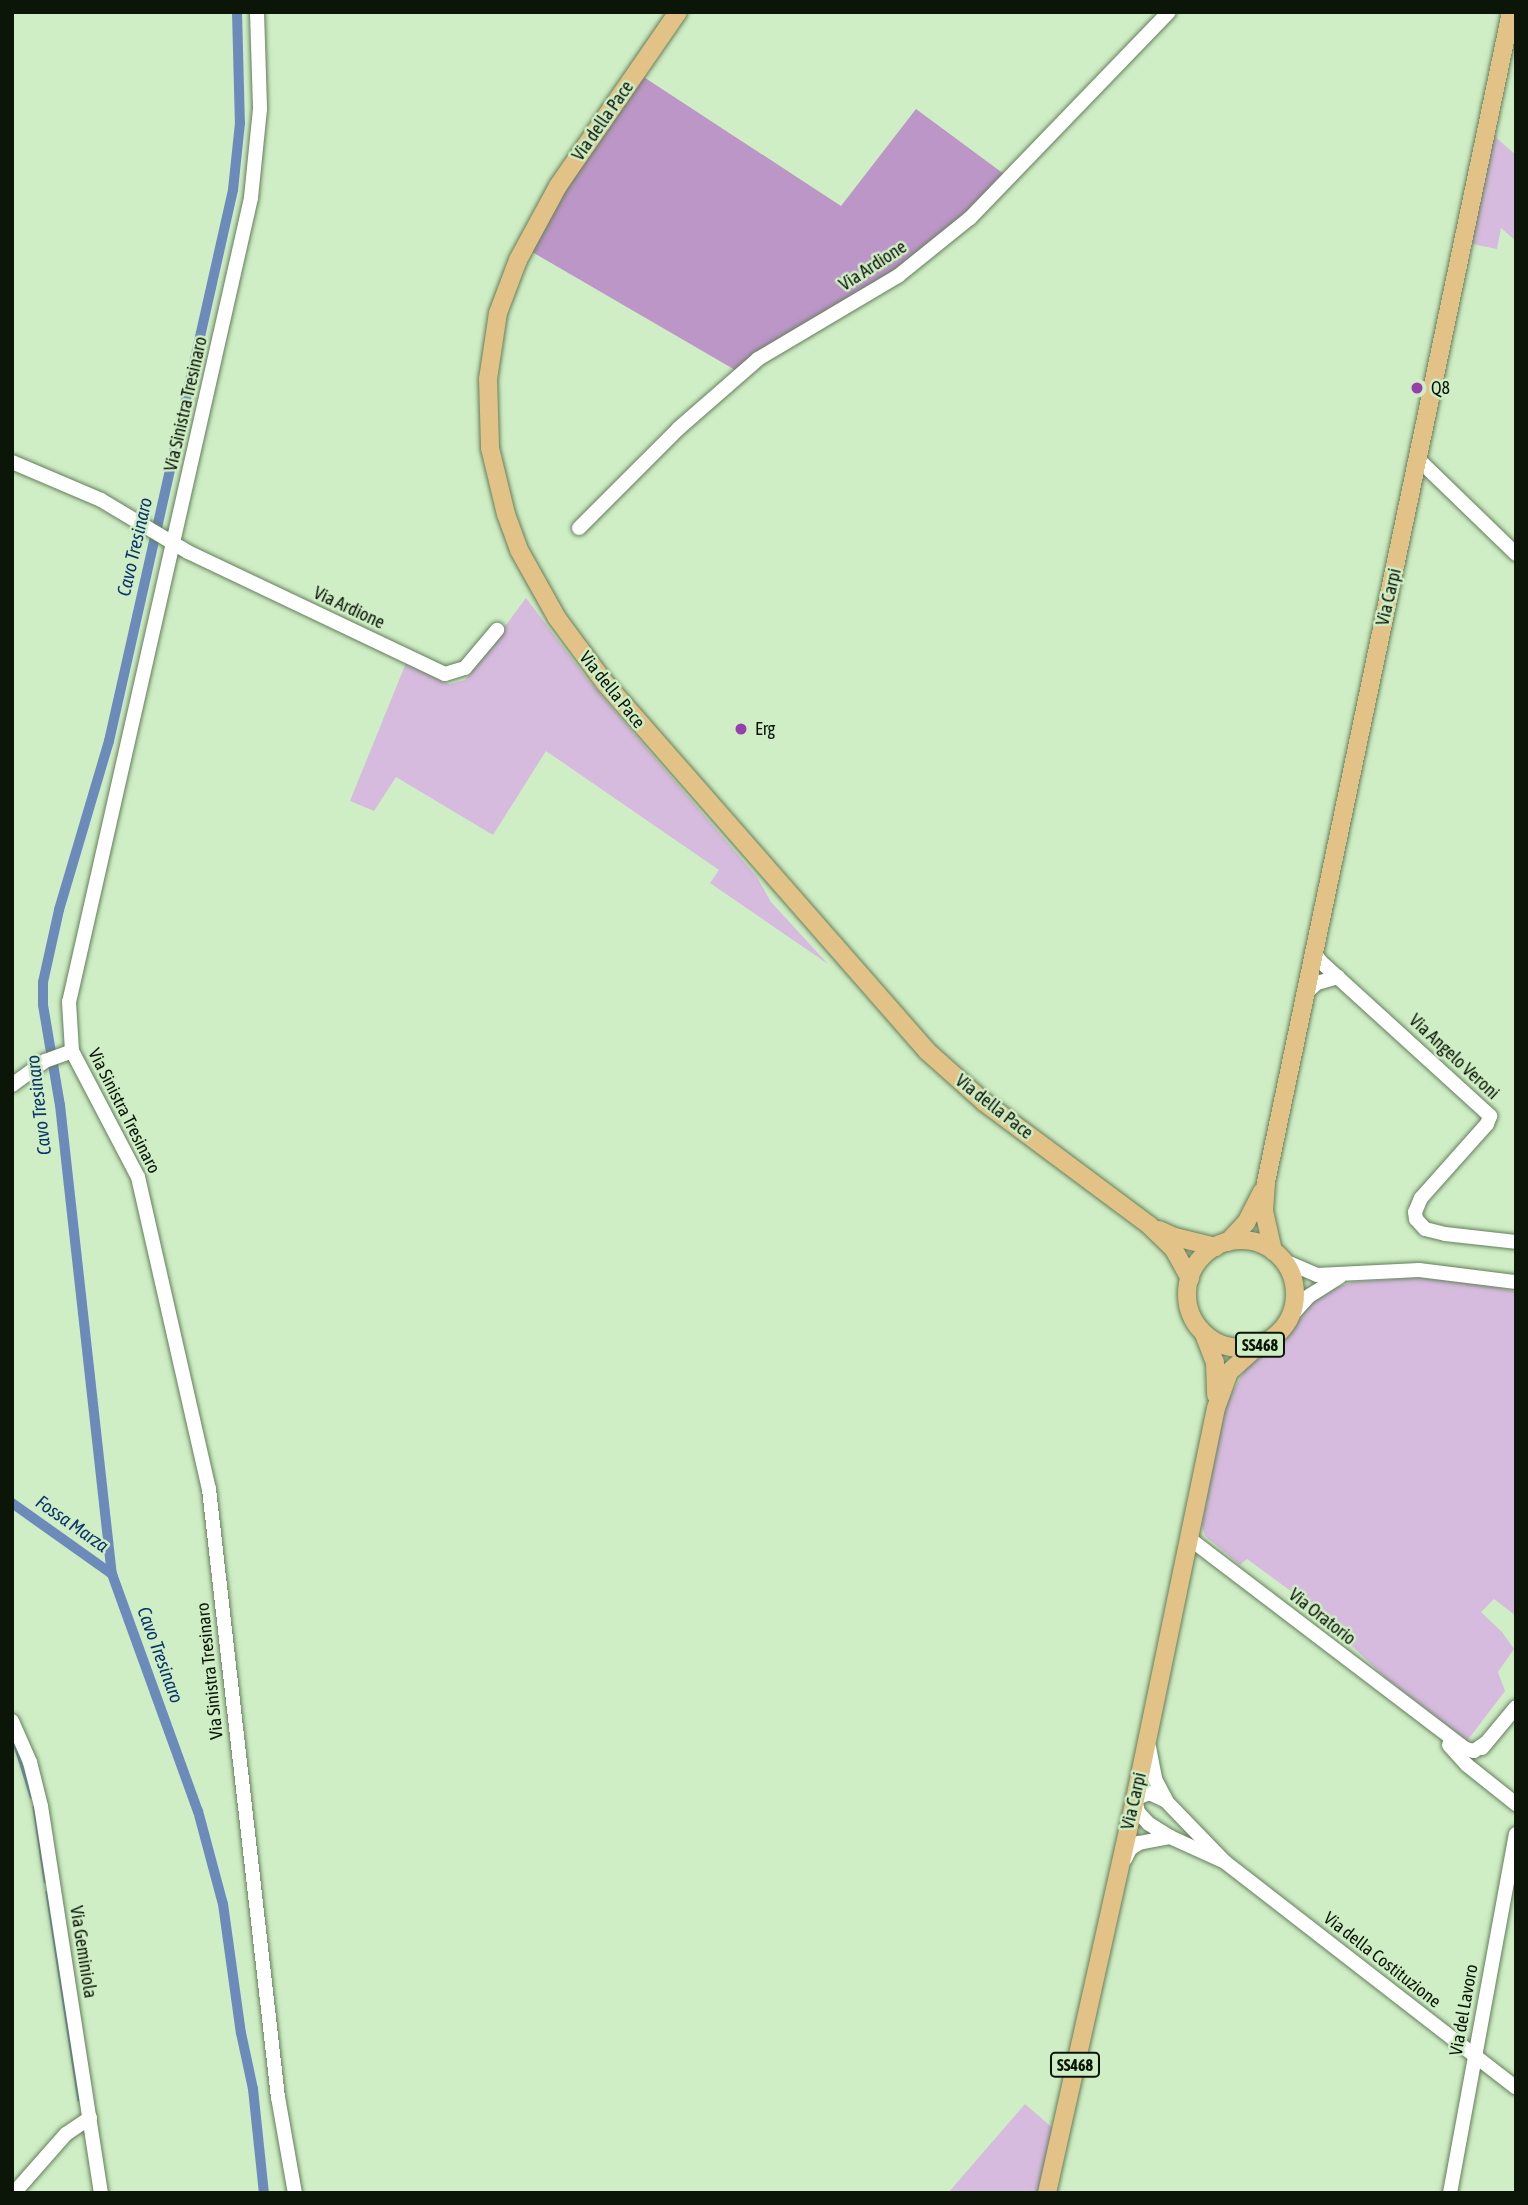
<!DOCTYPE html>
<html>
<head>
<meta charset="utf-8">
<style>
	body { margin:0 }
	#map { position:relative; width:1528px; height:2205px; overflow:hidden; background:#cfeec5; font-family:"Asap Condensed",sans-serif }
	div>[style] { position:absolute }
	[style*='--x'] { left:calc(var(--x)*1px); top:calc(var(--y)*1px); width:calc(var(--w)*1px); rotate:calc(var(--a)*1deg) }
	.green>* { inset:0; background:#d6bbde }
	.forest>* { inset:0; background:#bc96c7 }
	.stream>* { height:2.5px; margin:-1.25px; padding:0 1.25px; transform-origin:1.25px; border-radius:1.25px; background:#6c8bbb }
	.canal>* { height:10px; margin:-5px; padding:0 5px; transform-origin:5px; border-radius:5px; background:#6c8bbb }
	.roads { filter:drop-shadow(0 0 2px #637f5b) drop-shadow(0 0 2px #637f5b) }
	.minor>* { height:14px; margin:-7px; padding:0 7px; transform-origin:7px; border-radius:7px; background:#fff }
	.major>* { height:18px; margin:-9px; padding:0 9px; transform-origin:9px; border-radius:9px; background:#e3c287 }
	.major>.ring { margin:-9px; padding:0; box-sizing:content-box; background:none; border:18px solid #e3c287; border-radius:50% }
	.dots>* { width:19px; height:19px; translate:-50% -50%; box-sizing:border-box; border:4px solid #cfeec5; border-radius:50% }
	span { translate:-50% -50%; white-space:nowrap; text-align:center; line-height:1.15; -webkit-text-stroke:5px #cfeec5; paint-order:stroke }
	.shield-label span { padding:2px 5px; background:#cfeec5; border:2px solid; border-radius:5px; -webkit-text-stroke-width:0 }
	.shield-label { font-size:16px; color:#0c1608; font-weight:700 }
	.street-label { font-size:18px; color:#0c1608 }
	.poi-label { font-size:18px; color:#0c1608 }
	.left { translate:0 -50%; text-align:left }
	.water-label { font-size:19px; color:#0b346e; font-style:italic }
	.frame { position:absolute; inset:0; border:14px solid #0c1608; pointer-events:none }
</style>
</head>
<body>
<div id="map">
	<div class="green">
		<i style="clip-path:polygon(1493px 135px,1516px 155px,1516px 241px,1501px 228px,1497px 249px,1472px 244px)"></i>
		<i style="clip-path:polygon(526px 598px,588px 680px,757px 877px,771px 902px,828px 964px,710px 883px,719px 870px,546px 751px,493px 835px,396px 777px,374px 811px,350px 801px,406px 663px,449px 684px,465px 680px)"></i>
		<i style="clip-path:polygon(1425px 1277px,1494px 1286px,1516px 1292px,1516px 1616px,1494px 1599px,1481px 1612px,1502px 1632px,1514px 1649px,1498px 1672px,1505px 1691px,1467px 1741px,1386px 1678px,1303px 1600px,1247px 1559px,1240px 1565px,1205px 1536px,1202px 1525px,1224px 1408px,1247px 1366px,1285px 1338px,1311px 1302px,1328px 1290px,1353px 1282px)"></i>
		<i style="clip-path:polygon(1025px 2104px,1055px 2130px,1042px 2193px,948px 2193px)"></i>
	</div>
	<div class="forest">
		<i style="clip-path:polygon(636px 72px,841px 206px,916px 109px,1008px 177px,953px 235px,742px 374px,527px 249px)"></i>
	</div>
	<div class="stream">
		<i style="--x:14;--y:1742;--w:57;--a:72.5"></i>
		<i style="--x:34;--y:1807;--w:75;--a:81.5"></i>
		<i style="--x:47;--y:1892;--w:210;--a:81.3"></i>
	</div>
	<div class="canal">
		<i style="--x:237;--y:12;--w:111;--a:88.5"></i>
		<i style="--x:240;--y:123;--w:67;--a:96"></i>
		<i style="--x:233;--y:190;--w:565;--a:102.68"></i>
		<i style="--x:109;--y:741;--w:176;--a:106.5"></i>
		<i style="--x:59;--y:910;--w:74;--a:102.5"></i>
		<i style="--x:43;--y:982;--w:23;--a:90"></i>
		<i style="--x:43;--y:1005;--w:101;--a:80.4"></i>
		<i style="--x:60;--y:1105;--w:472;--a:83.7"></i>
		<i style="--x:112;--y:1574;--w:252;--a:70.1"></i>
		<i style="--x:198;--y:1811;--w:96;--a:75"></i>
		<i style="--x:223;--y:1904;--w:130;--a:82.1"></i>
		<i style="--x:241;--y:2033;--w:57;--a:77.9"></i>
		<i style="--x:253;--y:2089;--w:105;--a:84"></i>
		<i style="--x:12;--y:1503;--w:123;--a:35.4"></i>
	</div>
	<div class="roads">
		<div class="minor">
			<i style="--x:257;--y:12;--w:97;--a:88.2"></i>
			<i style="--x:260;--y:109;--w:89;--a:95.8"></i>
			<i style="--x:251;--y:198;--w:824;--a:102.75"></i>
			<i style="--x:69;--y:1002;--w:49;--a:86.5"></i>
			<i style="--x:72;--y:1051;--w:142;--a:62.4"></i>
			<i style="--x:138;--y:1177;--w:320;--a:77.2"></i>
			<i style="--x:209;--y:1489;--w:612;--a:83.53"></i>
			<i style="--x:278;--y:2097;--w:97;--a:80"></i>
			<i style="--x:1419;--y:460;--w:135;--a:44.1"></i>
			<i style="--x:12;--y:462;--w:97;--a:23.1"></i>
			<i style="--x:101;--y:500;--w:101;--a:30.9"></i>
			<i style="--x:188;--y:552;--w:284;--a:25.4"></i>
			<i style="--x:445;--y:674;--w:21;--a:-17"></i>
			<i style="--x:465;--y:668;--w:50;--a:-49.9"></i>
			<i style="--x:579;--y:528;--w:141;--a:-45"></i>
			<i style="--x:679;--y:428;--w:105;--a:-41.1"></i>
			<i style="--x:758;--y:359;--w:163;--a:-30.7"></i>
			<i style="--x:898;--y:276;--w:92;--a:-38.9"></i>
			<i style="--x:970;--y:218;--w:286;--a:-46"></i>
			<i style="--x:1313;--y:951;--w:14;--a:54"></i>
			<i style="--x:1321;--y:962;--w:229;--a:42.3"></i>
			<i style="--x:1490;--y:1116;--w:9;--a:111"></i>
			<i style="--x:1487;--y:1124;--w:99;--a:131.7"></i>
			<i style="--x:1421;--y:1198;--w:15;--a:113"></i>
			<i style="--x:1415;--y:1212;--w:7;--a:82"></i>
			<i style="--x:1416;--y:1219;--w:13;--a:48"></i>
			<i style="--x:1425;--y:1229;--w:21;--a:14"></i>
			<i style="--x:1445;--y:1234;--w:71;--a:6.4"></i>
			<i style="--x:1304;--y:995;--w:18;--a:-43"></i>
			<i style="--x:1317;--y:983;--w:22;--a:-16"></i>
			<i style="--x:12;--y:1085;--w:41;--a:-36"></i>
			<i style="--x:45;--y:1061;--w:29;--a:-20"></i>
			<i style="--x:1282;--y:1260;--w:38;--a:23"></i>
			<i style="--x:1317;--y:1275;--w:102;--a:-2.8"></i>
			<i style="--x:1419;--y:1270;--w:98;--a:7.1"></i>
			<i style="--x:1290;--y:1317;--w:28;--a:-48"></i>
			<i style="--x:1309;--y:1296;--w:36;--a:-32"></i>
			<i style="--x:1190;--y:1539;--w:347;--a:37.3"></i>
			<i style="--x:1466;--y:1749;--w:8;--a:14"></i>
			<i style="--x:1474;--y:1751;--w:14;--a:-34"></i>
			<i style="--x:12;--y:1721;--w:45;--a:66.3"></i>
			<i style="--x:30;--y:1762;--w:45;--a:76"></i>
			<i style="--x:41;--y:1806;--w:392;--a:81.2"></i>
			<i style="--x:1449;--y:1745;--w:27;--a:48"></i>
			<i style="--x:1467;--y:1765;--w:63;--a:38.5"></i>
			<i style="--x:1149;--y:1747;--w:33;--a:79"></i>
			<i style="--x:1155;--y:1779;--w:24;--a:62"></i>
			<i style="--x:1482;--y:1748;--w:53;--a:-50.3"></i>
			<i style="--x:1125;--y:1859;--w:11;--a:-63"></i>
			<i style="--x:1130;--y:1849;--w:11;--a:-34"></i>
			<i style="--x:1139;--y:1843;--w:32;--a:-11"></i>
			<i style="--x:1225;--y:1862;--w:60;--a:-155.6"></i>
			<i style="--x:1170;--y:1837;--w:25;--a:-148"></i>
			<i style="--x:1149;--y:1824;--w:16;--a:-133"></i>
			<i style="--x:1138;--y:1812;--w:13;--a:-103"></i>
			<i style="--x:1135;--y:1799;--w:15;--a:-23"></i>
			<i style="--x:1149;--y:1793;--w:19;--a:25"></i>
			<i style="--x:1166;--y:1801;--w:85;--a:46"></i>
			<i style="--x:1225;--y:1862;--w:368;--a:37.8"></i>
			<i style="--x:14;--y:2193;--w:79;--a:-48.6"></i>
			<i style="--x:66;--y:2134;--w:29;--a:-34"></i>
			<i style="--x:1450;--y:2193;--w:365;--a:-79.6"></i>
		</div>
		<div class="major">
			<i style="--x:678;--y:12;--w:211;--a:124.6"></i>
			<i style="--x:558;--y:186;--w:84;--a:118.4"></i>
			<i style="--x:518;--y:260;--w:57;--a:110.7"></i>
			<i style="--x:498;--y:313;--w:67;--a:98.6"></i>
			<i style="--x:488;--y:379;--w:69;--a:88.3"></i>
			<i style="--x:490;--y:448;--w:68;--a:76.4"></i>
			<i style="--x:506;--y:514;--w:38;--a:70"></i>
			<i style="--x:519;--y:550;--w:78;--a:60.8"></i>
			<i style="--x:557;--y:618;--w:81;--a:53.6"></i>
			<i style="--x:605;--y:683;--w:489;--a:48.8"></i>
			<i style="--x:927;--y:1051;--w:76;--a:41.8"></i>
			<i style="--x:984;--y:1102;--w:206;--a:36.7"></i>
			<i style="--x:1149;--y:1225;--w:33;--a:44"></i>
			<i style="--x:1173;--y:1248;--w:35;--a:61"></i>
			<i style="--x:1159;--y:1230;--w:17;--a:24"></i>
			<i style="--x:1175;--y:1237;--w:42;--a:13.7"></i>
			<i class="ring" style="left:1187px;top:1240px;width:90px;height:90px"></i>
			<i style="--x:1228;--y:1242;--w:26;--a:-47"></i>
			<i style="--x:1246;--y:1223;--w:35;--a:-63"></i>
			<i style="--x:1273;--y:1251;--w:41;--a:-102.7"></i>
			<i style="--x:1264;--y:1211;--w:29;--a:-86"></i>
			<i style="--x:1266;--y:1182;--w:1195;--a:-78.17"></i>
			<i style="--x:1204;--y:1334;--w:30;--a:69"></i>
			<i style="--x:1215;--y:1362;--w:33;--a:88"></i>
			<i style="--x:1047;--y:2193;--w:404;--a:-77.4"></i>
			<i style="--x:1135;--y:1799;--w:399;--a:-78.3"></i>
			<i style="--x:1216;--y:1408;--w:38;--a:-70"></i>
			<i style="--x:1229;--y:1372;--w:39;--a:-42"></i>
		</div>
	</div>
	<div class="dots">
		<i style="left:1417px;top:388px;background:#9640ae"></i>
		<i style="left:741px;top:729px;background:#9640ae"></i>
	</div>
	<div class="shield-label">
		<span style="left:1260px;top:1345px">SS468</span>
		<span style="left:1075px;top:2065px">SS468</span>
	</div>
	<div class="street-label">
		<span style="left:603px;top:121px;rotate:-55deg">Via della Pace</span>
		<span style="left:873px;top:266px;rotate:-33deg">Via Ardione</span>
		<span style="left:186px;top:404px;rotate:-77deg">Via Sinistra Tresinaro</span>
		<span style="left:1389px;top:597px;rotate:-77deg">Via Carpi</span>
		<span style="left:349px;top:608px;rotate:25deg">Via Ardione</span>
		<span style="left:612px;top:690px;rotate:51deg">Via della Pace</span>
		<span style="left:1454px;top:1057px;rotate:43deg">Via Angelo Veroni</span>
		<span style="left:994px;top:1107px;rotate:38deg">Via della Pace</span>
		<span style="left:124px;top:1111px;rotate:63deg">Via Sinistra Tresinaro</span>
		<span style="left:1322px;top:1617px;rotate:38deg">Via Oratorio</span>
		<span style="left:210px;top:1671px;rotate:-96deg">Via Sinistra Tresinaro</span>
		<span style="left:1134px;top:1801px;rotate:-77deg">Via Carpi</span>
		<span style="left:83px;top:1952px;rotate:81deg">Via Geminiola</span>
		<span style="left:1382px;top:1960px;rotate:38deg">Via della Costituzione</span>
		<span style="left:1464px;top:2010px;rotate:-80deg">Via del Lavoro</span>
	</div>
	<div class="poi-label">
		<span class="left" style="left:1431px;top:388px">Q8</span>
		<span class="left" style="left:755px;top:729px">Erg</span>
	</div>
	<div class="water-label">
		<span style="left:135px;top:547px;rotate:-77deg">Cavo Tresinaro</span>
		<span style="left:39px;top:1105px;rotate:-97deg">Cavo Tresinaro</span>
		<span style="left:72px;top:1524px;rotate:35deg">Fossa Marza</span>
		<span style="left:160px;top:1655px;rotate:70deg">Cavo Tresinaro</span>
	</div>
	<div class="frame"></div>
</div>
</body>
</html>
